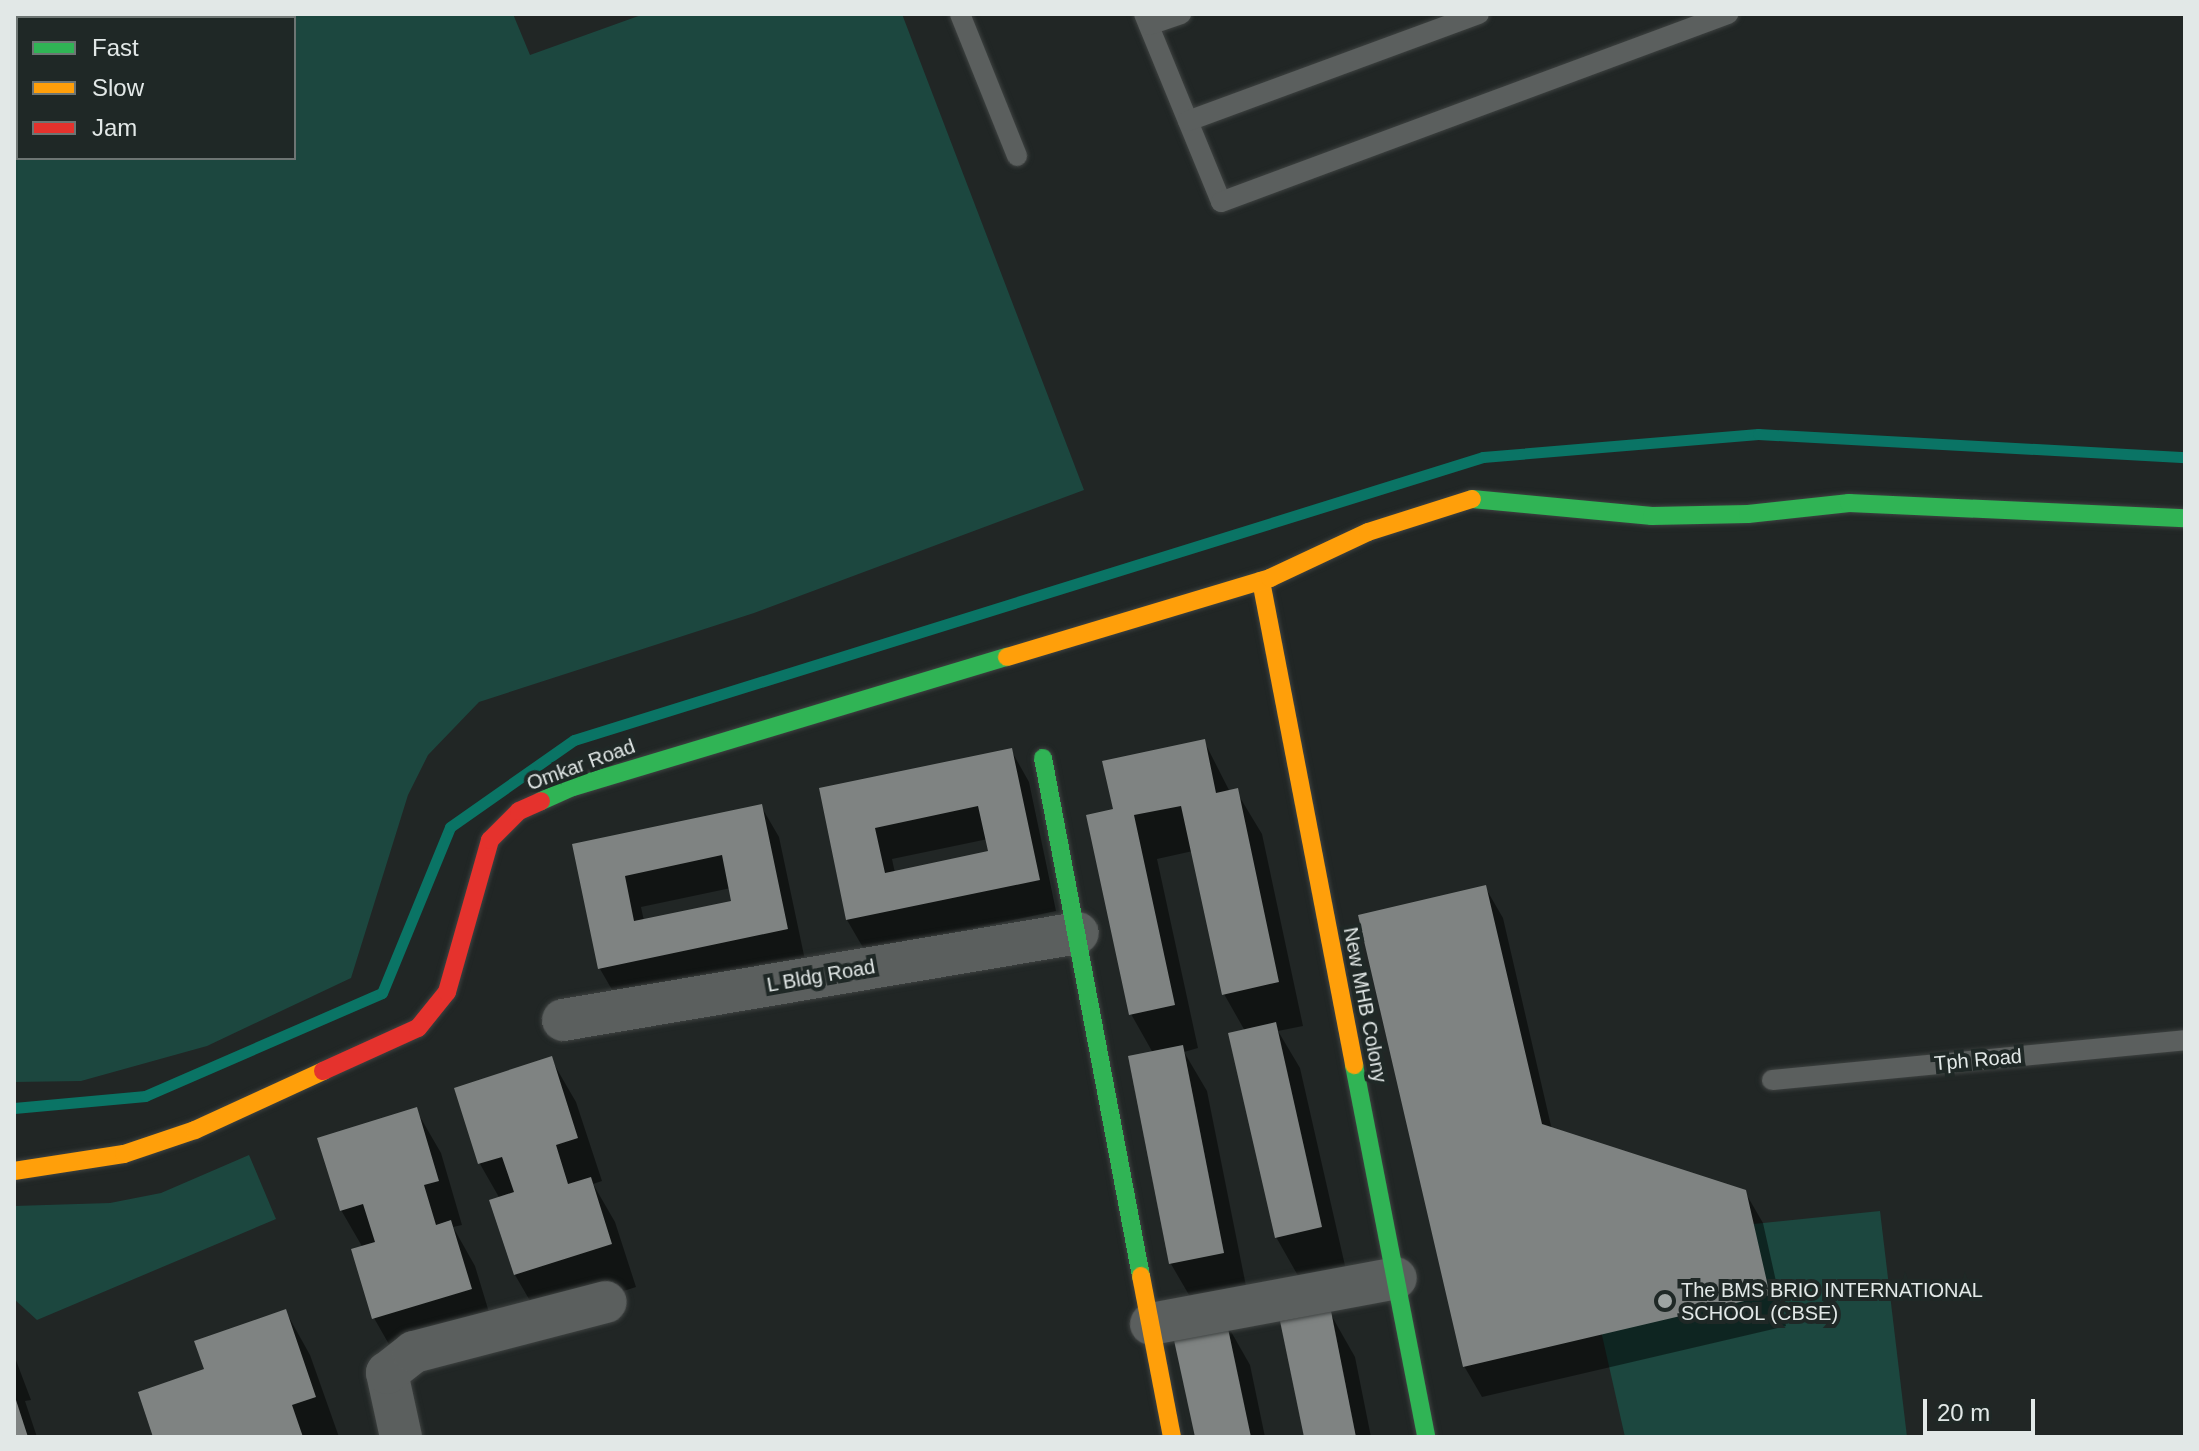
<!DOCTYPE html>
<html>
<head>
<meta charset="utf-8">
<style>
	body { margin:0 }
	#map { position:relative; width:2199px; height:1451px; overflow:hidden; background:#212625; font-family:Arial,sans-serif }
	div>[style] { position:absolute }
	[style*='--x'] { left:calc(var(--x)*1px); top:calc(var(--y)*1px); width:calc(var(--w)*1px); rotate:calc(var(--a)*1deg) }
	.green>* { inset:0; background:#1c473f }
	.shadow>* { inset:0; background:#0007 }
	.stream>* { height:11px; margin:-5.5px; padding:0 5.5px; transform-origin:5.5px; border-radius:5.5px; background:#0a7465 }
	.building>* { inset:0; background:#7f8382 }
	.roads { filter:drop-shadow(0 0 2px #3e4241) drop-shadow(0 0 2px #3e4241) }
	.lane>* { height:20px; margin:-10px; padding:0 10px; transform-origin:10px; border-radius:10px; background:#5b5f5e }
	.street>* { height:42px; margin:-21px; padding:0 21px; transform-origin:21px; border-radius:21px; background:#5b5f5e }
	.fast>* { height:18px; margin:-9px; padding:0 9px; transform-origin:9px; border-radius:9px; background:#30b455 }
	.slow>* { height:18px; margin:-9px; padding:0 9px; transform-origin:9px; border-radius:9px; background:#ff9f0a }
	.jam>* { height:18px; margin:-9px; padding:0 9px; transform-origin:9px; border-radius:9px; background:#e5322d }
	.dots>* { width:22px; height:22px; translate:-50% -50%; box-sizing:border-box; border:4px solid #1f2826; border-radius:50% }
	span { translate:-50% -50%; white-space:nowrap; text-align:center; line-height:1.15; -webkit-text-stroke:8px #1f2826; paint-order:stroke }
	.street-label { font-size:20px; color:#e2e8e7 }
	.poi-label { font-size:20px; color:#e2e8e7 }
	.left { translate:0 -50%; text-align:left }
	.frame { position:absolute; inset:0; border:16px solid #e2e8e7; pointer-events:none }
	.legend { position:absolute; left:16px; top:16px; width:280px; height:144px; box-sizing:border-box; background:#1f2826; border:2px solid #6d7573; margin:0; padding:10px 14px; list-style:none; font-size:24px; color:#e2e8e7 }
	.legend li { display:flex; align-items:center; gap:16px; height:40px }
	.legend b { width:40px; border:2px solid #6d7573 }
	.scale { position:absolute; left:1923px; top:1399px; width:112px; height:36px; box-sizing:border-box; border:4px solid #e2e8e7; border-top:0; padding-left:10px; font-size:24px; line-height:28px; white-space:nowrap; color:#e2e8e7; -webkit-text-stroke:6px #1f2826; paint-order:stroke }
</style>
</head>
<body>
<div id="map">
	<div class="green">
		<i style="clip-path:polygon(evenodd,14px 14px,513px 14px,530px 55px,644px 14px,902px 14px,1084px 490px,754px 613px,479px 702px,428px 755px,408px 795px,351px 978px,207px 1046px,81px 1081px,14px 1082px,14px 14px,18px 18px,294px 18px,294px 158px,18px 158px,18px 18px)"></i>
		<i style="clip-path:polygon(249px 1155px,276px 1219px,37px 1320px,14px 1299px,14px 1206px,110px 1203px,161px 1193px)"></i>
		<i style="clip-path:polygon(1880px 1211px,1907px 1437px,1625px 1437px,1581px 1242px)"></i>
	</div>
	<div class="shadow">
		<i style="clip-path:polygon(1204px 741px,1230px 792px,1236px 791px,1262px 834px,1303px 1026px,1278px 1031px,1300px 1068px,1346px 1270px,1301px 1281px,1276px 1237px,1245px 1031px,1224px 994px,1193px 851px,1157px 859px,1198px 1048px,1184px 1052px,1207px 1091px,1248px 1296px,1196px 1307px,1171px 1264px,1130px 1057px,1153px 1053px,1131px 1014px,1115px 810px)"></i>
		<i style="clip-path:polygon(evenodd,1011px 750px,1029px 782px,1056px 911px,865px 951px,847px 920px,821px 789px,1011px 750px,988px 839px,991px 852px,895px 873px,892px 859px,988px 839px)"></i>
		<i style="clip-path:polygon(evenodd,761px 806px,779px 837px,805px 960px,618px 1000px,600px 969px,574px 845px,761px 806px,731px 888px,734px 903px,644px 921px,641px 907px,731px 888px)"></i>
		<i style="clip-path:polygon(1485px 887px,1503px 918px,1552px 1130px,1745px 1192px,1763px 1223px,1786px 1326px,1482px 1397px,1464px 1366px)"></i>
		<i style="clip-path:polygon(551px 1059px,576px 1102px,602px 1181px,593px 1184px,615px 1222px,636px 1287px,540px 1318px,515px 1275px,492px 1202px,500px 1199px,480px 1164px,456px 1089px)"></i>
		<i style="clip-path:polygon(416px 1110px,441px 1153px,462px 1225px,453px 1227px,475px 1266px,495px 1332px,399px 1362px,374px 1318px,363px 1248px,341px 1210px)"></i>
		<i style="clip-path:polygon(286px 1312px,310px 1355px,339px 1437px,155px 1437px,206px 1370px)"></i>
		<i style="clip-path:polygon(1330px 1313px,1355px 1357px,1371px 1437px,1306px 1437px)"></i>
		<i style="clip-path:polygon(1225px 1321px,1250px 1365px,1265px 1437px,1197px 1437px)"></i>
		<i style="clip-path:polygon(14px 1355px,31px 1400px,25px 1401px,37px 1437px,14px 1437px)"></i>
	</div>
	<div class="stream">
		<i style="--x:14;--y:1108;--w:132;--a:-5.2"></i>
		<i style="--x:145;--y:1096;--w:258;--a:-23.5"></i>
		<i style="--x:382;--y:993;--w:179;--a:-67.7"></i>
		<i style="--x:450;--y:827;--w:151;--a:-35.1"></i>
		<i style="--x:574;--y:740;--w:952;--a:-17.29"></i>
		<i style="--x:1483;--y:457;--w:276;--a:-4.8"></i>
		<i style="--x:1758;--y:434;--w:428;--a:3.1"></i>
	</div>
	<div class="building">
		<i style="clip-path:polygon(1205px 739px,1216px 793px,1238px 788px,1279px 982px,1222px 995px,1181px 806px,1134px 815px,1175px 1005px,1129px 1015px,1086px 815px,1113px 809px,1102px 761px)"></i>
		<i style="clip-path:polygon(evenodd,1012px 748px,1040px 880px,846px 920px,819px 788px,1012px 748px,978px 806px,988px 851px,885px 873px,875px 828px,978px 806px)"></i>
		<i style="clip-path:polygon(evenodd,762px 804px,788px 929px,598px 969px,572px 844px,762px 804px,722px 855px,731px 901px,634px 921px,625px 876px,722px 855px)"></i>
		<i style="clip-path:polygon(1486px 885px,1542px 1124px,1746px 1190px,1770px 1295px,1463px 1367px,1358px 915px)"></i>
		<i style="clip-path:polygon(1276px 1022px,1322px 1227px,1275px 1238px,1228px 1033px)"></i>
		<i style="clip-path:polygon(1183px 1045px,1224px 1253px,1169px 1264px,1128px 1056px)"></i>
		<i style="clip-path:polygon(552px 1056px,578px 1138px,556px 1145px,568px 1184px,591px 1177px,612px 1244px,514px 1275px,489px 1200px,514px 1192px,502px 1157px,478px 1164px,454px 1088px)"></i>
		<i style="clip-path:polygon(417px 1107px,439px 1181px,424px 1185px,436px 1225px,451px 1220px,472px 1289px,372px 1319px,351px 1249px,375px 1242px,363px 1204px,340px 1211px,317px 1138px)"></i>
		<i style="clip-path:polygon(286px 1309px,316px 1397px,292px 1405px,303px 1437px,153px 1437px,138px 1392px,204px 1369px,194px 1341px)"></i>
		<i style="clip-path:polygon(1331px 1311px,1356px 1437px,1304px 1437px,1280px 1321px)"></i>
		<i style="clip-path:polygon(1226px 1319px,1251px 1437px,1195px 1437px,1172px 1331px)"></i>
		<i style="clip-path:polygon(14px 1397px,15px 1397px,28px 1437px,14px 1437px)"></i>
	</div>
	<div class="roads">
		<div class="lane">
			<i style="--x:960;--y:14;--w:153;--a:68.1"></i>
			<i style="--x:1144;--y:14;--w:203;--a:67.7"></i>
			<i style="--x:1221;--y:202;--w:541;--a:-20.35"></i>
			<i style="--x:1149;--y:25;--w:34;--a:-19"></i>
			<i style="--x:1188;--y:121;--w:310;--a:-20.2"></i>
			<i style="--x:1772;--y:1080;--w:415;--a:-5.5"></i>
		</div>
		<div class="street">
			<i style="--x:563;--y:1020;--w:522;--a:-9.59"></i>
			<i style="--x:1151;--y:1324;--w:249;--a:-10.6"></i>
			<i style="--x:401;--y:1437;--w:66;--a:-102.3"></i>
			<i style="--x:387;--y:1373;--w:34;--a:-38"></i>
			<i style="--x:414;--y:1352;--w:198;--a:-14.6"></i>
		</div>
		<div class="fast">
			<i style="--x:1472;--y:499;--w:181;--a:5.4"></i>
			<i style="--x:1652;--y:516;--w:96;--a:-1.2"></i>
			<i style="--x:1748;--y:514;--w:102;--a:-6.2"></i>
			<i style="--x:1849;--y:503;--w:336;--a:2.6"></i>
			<i style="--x:1043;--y:758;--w:527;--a:79.29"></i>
			<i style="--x:541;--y:801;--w:35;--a:-24"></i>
			<i style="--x:573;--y:787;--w:453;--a:-16.7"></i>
			<i style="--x:1354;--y:1065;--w:379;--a:79"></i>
		</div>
		<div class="slow">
			<i style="--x:1261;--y:581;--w:493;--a:79.1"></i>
			<i style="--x:1007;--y:657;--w:275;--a:-16.7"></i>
			<i style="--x:1270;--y:578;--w:108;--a:-25.1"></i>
			<i style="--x:1368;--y:532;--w:109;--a:-17.6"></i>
			<i style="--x:14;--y:1171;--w:111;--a:-8.8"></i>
			<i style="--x:124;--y:1154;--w:75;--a:-18.7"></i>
			<i style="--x:195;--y:1130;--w:141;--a:-24.7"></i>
			<i style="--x:1141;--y:1276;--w:164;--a:79.1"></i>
		</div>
		<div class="jam">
			<i style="--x:323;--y:1071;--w:104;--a:-24.4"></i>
			<i style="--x:418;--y:1028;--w:46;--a:-51.1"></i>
			<i style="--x:447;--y:992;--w:158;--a:-74.2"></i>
			<i style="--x:490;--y:840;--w:41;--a:-45"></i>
			<i style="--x:519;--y:811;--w:24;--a:-24"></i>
		</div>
	</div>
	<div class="dots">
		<i style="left:1665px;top:1301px;background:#9ea4a3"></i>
	</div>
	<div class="street-label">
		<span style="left:581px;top:765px;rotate:-20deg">Omkar Road</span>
		<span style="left:821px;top:976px;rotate:-10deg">L Bldg Road</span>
		<span style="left:1365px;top:1005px;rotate:79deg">New MHB Colony</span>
		<span style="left:1978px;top:1060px;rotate:-5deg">Tph Road</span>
	</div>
	<div class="poi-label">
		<span class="left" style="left:1681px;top:1302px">The BMS BRIO INTERNATIONAL<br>SCHOOL (CBSE)</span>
	</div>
	<div class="frame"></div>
	<ul class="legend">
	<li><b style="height:10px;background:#30b455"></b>Fast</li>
	<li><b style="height:10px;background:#ff9f0a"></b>Slow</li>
	<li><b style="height:10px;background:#e5322d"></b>Jam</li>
	</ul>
	<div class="scale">20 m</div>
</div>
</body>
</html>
